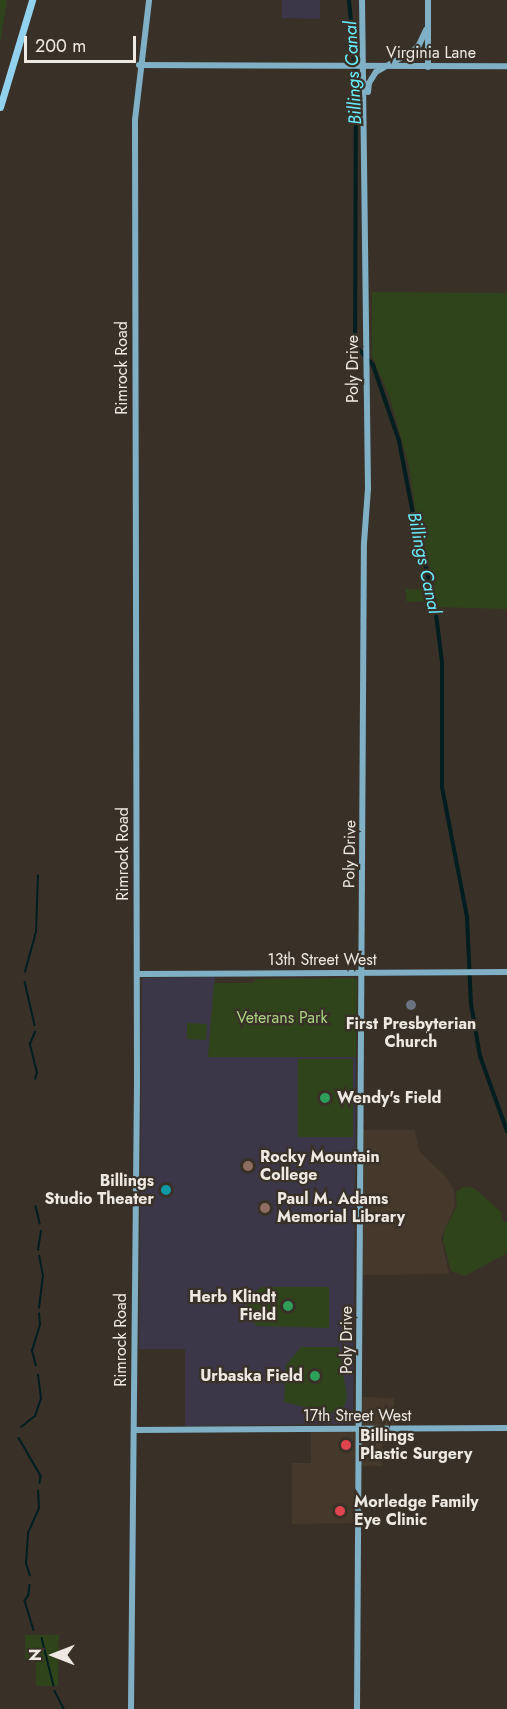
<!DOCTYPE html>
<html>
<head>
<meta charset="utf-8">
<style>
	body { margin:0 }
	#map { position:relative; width:507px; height:1709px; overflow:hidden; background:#393128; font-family:Jost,sans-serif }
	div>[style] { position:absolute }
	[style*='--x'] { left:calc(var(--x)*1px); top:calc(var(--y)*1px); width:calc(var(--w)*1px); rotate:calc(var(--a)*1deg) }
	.built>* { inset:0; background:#45392b }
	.education>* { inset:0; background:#3b3748 }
	.green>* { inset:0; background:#30441b }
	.stream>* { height:1.5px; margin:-0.75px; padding:0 0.75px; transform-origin:0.75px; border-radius:0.75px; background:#001d20 }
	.canal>* { height:4px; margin:-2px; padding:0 2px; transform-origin:2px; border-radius:2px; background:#001d20 }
	.secondary>* { height:6px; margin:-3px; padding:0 3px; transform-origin:3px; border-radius:3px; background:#7fb0c5 }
	.primary>* { height:7px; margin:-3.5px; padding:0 3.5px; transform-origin:3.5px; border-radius:3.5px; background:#93d2ee }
	.dots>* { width:16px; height:16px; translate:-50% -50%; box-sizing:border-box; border:3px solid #393128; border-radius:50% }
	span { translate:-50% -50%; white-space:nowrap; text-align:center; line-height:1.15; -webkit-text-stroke:4.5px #393128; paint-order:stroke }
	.street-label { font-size:16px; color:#ede8e2 }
	.park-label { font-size:16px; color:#a8d380 }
	.poi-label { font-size:16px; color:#ede8e2; font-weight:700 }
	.left { translate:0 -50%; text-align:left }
	.right { translate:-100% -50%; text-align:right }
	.water-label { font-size:18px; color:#68effe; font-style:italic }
	.north { position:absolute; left:24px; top:1625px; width:60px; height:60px; -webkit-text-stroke:4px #393128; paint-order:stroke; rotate:270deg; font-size:16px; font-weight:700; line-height:24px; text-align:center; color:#ede8e2 }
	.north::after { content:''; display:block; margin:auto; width:21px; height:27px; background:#ede8e2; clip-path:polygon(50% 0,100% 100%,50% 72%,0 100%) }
	.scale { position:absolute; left:24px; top:36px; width:112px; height:27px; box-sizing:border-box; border:3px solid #ede8e2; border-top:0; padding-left:8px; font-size:18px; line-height:21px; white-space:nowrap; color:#ede8e2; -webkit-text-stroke:4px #393128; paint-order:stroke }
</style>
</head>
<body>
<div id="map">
	<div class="built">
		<i style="clip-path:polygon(361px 1130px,415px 1130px,419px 1151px,445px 1176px,454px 1190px,455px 1206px,441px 1238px,449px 1274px,361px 1275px)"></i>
		<i style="clip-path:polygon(360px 1397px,394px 1398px,394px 1430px,382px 1430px,382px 1466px,360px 1466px,360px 1523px,292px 1524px,292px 1463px,311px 1463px,311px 1429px,360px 1430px)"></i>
	</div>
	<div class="education">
		<i style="clip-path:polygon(282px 0,320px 0,320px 19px,282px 18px)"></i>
		<i style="clip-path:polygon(215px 977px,208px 1057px,356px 1057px,353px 1424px,185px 1426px,185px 1349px,139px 1349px,142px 978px)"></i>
	</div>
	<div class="green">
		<i style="clip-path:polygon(0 0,7px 0,0 43px)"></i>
		<i style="clip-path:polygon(372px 292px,507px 293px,507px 609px,439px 607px,430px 601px,407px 602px,405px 589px,425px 589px,435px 585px,417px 521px,409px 466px,390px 398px,372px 356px)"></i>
		<i style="clip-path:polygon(354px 978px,357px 981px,356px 1057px,208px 1057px,214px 983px,253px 983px,256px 979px)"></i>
		<i style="clip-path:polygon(187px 1023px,207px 1024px,206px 1040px,187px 1039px)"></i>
		<i style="clip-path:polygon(298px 1059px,353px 1059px,353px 1137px,298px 1137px)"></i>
		<i style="clip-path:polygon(463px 1187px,474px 1188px,501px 1212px,502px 1220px,507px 1222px,507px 1253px,465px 1276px,451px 1271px,443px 1240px,445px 1229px,457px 1206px,456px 1192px)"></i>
		<i style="clip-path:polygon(261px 1287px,329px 1287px,329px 1328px,257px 1326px,247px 1315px,247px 1304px,250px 1296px)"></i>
		<i style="clip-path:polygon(301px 1347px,339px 1347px,347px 1397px,344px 1407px,339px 1411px,330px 1413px,284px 1402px,286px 1365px)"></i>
		<i style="clip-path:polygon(25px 1635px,59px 1635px,58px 1686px,36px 1686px,36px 1662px,25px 1661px)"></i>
	</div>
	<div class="stream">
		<i style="--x:25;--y:972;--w:41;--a:-74.6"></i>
		<i style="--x:36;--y:932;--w:56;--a:-88"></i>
		<i style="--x:25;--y:982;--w:44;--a:76.9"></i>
		<i style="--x:35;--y:1079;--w:6;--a:-72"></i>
		<i style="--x:37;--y:1073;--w:30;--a:-104"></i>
		<i style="--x:30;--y:1044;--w:13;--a:-67"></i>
		<i style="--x:36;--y:1206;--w:18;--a:77"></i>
		<i style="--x:38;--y:1250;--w:19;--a:-81"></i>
		<i style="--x:39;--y:1308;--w:32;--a:-83"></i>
		<i style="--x:43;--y:1276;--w:20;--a:-101"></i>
		<i style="--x:36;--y:1366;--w:16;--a:-105"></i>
		<i style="--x:32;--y:1351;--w:27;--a:-73"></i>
		<i style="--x:40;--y:1325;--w:11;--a:-95"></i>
		<i style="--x:21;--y:1427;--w:18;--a:-38"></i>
		<i style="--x:35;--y:1416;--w:18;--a:-71"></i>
		<i style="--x:41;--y:1399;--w:24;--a:-97"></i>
		<i style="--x:19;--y:1438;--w:44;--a:59.9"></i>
		<i style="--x:41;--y:1476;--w:7;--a:98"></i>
		<i style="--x:30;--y:1576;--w:13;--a:-108"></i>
		<i style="--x:26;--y:1564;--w:31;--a:-86"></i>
		<i style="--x:28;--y:1533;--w:27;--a:-66"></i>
		<i style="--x:39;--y:1508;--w:17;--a:-93"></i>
		<i style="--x:30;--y:1585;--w:10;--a:96"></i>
		<i style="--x:29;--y:1595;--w:7;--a:124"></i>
		<i style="--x:25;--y:1601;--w:30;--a:73"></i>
		<i style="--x:42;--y:1638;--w:49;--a:76"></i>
		<i style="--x:55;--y:1691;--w:20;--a:63"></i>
	</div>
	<div class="canal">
		<i style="--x:349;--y:0;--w:76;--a:84.7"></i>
		<i style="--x:356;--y:76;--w:269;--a:90.2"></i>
		<i style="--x:355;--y:345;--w:27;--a:48"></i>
		<i style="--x:373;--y:365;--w:80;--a:71.1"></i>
		<i style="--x:399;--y:441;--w:90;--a:79.1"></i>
		<i style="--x:416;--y:529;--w:71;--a:75.4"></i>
		<i style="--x:434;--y:598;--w:64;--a:82.9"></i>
		<i style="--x:442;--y:662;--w:125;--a:90"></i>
		<i style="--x:442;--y:787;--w:132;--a:79.1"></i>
		<i style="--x:467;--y:917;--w:87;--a:87.4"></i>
		<i style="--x:471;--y:1004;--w:53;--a:80.2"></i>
		<i style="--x:480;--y:1056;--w:80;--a:70.2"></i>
	</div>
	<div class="secondary">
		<i style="--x:428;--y:0;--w:67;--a:90"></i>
		<i style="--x:139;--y:65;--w:368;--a:0.2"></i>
		<i style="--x:368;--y:92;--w:9;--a:-84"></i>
		<i style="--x:369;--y:83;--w:13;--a:-58"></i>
		<i style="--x:376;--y:72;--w:43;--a:-29.6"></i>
		<i style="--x:413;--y:51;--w:8;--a:-45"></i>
		<i style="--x:419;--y:45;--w:17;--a:-65"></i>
		<i style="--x:137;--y:974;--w:370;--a:-0.3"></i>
		<i style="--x:134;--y:1430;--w:373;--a:-0.3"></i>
		<i style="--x:131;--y:1709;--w:627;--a:-89.45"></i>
		<i style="--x:137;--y:1082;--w:962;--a:-90.12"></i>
		<i style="--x:135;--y:120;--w:121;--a:-83.3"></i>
		<i style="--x:357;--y:1709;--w:1166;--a:-89.66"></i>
		<i style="--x:364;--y:543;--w:54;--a:-85.8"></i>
		<i style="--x:368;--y:489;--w:489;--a:-90.7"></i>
	</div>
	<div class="primary">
		<i style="--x:0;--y:107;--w:112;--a:-73.3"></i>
	</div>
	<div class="dots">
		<i style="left:411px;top:1005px;background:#6b7280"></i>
		<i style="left:325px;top:1098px;background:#2e9e5b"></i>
		<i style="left:248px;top:1166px;background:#8d6e63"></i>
		<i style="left:166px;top:1190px;background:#0f9aa8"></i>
		<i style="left:265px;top:1208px;background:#8d6e63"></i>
		<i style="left:288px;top:1306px;background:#2e9e5b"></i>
		<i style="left:315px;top:1376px;background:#2e9e5b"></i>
		<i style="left:346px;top:1445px;background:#e0444e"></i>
		<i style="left:340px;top:1511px;background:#e0444e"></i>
	</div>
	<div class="street-label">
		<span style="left:431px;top:53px">Virginia Lane</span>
		<span style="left:122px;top:368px;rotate:-90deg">Rimrock Road</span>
		<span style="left:353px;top:369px;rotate:-90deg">Poly Drive</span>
		<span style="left:123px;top:854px;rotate:-90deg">Rimrock Road</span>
		<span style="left:350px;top:854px;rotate:-89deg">Poly Drive</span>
		<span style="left:322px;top:960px">13th Street West</span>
		<span style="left:121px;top:1340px;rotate:-90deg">Rimrock Road</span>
		<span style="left:347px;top:1340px;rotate:-90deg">Poly Drive</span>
		<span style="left:357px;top:1416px">17th Street West</span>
	</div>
	<div class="park-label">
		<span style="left:282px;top:1018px">Veterans Park</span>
	</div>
	<div class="poi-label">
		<span style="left:411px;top:1033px">First Presbyterian<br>Church</span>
		<span class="left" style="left:337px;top:1098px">Wendy's Field</span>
		<span class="left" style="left:260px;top:1166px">Rocky Mountain<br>College</span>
		<span class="right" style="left:154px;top:1190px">Billings<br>Studio Theater</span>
		<span class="left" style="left:277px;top:1208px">Paul M. Adams<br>Memorial Library</span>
		<span class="right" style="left:276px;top:1306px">Herb Klindt<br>Field</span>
		<span class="right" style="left:303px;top:1376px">Urbaska Field</span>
		<span class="left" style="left:360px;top:1445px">Billings<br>Plastic Surgery</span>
		<span class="left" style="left:354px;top:1511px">Morledge Family<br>Eye Clinic</span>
	</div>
	<div class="water-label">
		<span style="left:353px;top:73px;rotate:-93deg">Billings Canal</span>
		<span style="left:424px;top:563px;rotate:78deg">Billings Canal</span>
	</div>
	<div class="north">N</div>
	<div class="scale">200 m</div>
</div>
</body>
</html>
